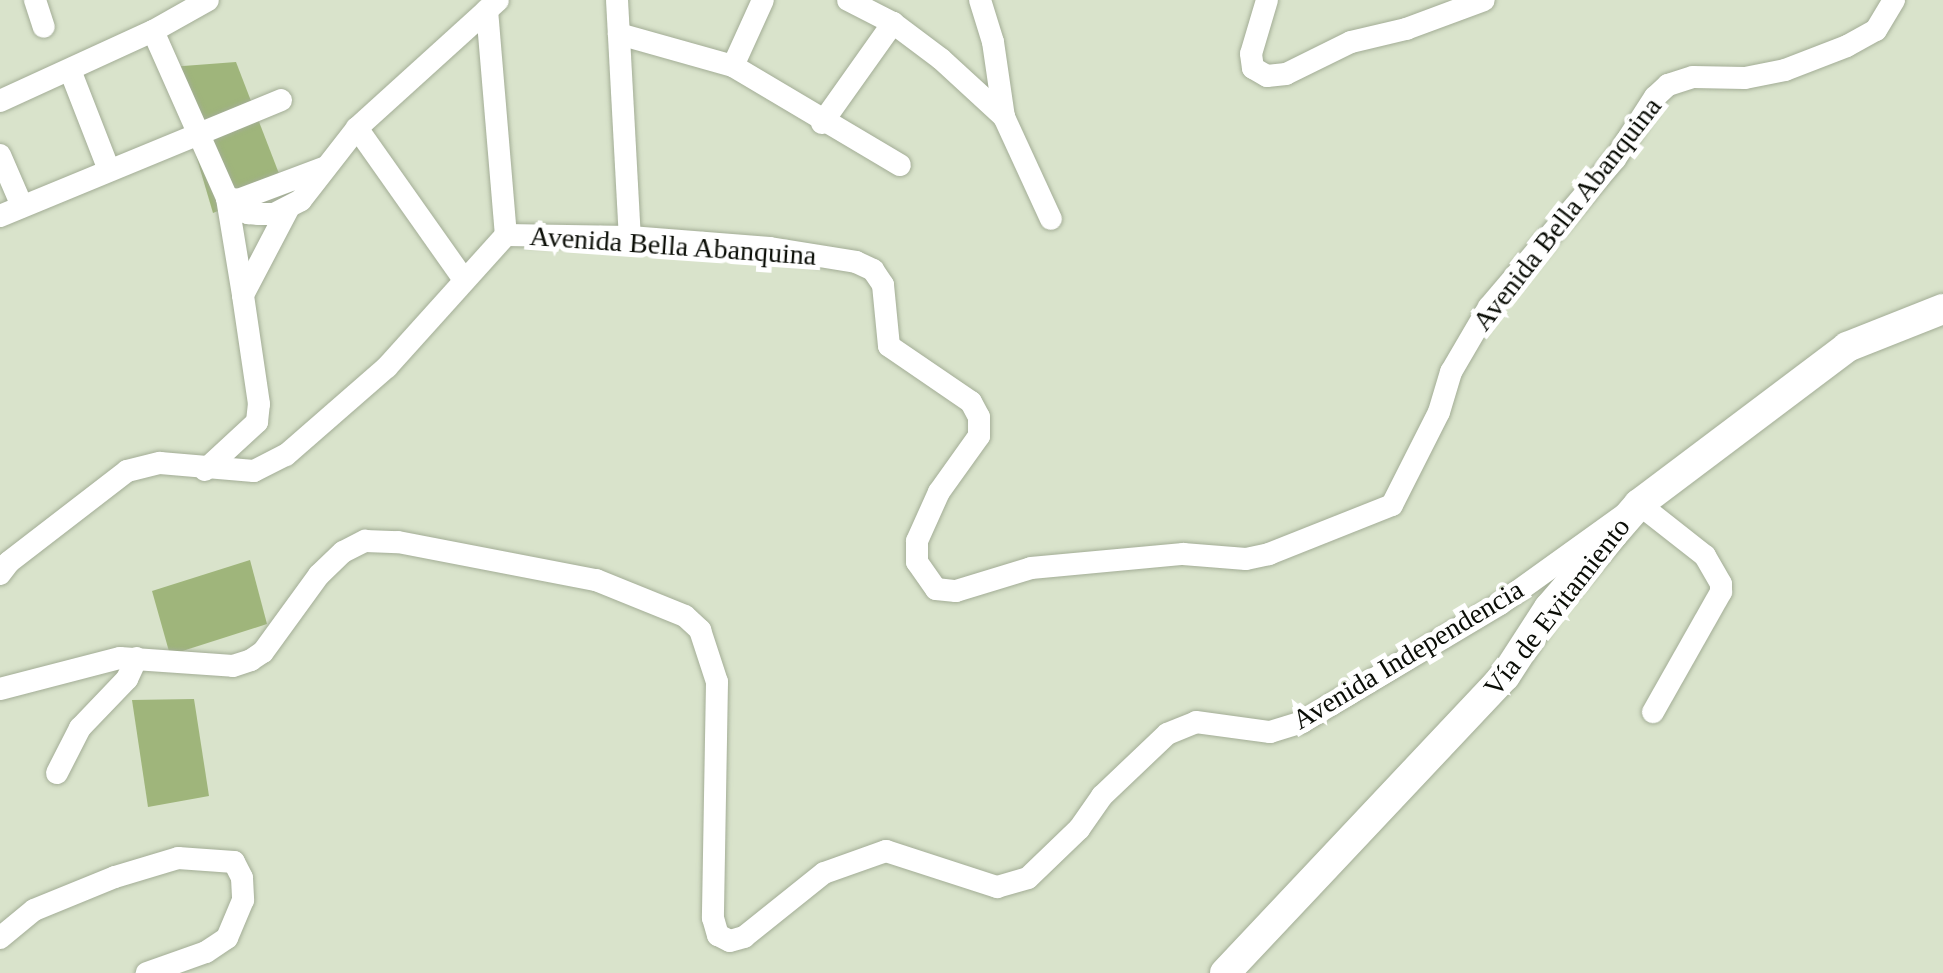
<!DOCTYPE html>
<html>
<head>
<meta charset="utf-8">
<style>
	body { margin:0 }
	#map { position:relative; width:1943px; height:973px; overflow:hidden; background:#d9e3cb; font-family:Georgia,serif }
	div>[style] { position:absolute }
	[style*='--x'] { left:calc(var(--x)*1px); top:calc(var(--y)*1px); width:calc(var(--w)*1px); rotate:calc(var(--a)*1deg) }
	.green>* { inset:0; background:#9fb57b }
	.roads { filter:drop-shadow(0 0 2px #a3ad96) drop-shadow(0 0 2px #a3ad96) }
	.minor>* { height:22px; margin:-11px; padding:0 11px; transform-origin:11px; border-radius:11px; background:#fff }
	.major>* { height:30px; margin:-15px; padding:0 15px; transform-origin:15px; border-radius:15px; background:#fff }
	span { translate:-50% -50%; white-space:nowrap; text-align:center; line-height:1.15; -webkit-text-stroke:10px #fff; paint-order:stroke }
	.street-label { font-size:28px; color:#0a0d06 }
</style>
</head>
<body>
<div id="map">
	<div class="green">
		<i style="clip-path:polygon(236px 62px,283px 184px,213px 213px,170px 67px)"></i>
		<i style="clip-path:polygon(250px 560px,267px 624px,170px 655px,152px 591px)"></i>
		<i style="clip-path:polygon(194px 699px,209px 796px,148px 807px,132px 700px)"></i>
	</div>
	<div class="roads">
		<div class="minor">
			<i style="--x:35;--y:0;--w:28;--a:72"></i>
			<i style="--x:617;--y:0;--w:237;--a:86.9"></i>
			<i style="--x:848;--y:0;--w:51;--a:27.1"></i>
			<i style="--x:893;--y:23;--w:60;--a:36.9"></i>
			<i style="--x:941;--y:59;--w:86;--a:42.6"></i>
			<i style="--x:980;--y:0;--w:44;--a:72.8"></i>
			<i style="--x:993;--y:42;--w:76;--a:81.7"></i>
			<i style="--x:1004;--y:117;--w:112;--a:65.3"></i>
			<i style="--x:1267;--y:0;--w:56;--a:106.5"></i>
			<i style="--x:1251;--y:54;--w:14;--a:82"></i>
			<i style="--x:1253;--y:68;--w:16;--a:30"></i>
			<i style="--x:1267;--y:76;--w:19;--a:-6"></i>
			<i style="--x:1286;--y:74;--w:72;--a:-26.2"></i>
			<i style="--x:1351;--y:42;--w:57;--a:-13.3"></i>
			<i style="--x:1406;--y:29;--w:83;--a:-20.4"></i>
			<i style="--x:487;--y:10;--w:226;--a:85.2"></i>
			<i style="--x:153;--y:31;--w:183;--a:66.1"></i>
			<i style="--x:227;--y:198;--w:11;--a:10"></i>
			<i style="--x:238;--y:200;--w:91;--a:-20.6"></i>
			<i style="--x:619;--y:34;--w:118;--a:15.7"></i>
			<i style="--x:733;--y:66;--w:194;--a:30.7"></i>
			<i style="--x:733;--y:66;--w:72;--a:-65.6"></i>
			<i style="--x:70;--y:70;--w:107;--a:68.7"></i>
			<i style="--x:0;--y:101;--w:168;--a:-24.6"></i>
			<i style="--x:153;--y:31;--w:63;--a:-29.4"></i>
			<i style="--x:822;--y:123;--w:123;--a:-54.6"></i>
			<i style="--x:357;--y:128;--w:184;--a:54.8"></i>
			<i style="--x:0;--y:155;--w:56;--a:66.7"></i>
			<i style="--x:0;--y:216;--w:304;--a:-22.4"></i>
			<i style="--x:243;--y:295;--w:98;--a:-99.4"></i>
			<i style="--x:227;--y:198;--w:26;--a:36"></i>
			<i style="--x:248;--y:213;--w:11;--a:5"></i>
			<i style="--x:259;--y:214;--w:15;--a:0"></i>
			<i style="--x:274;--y:214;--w:30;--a:-27"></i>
			<i style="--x:301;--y:200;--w:91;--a:-52.1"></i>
			<i style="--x:357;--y:128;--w:190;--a:-42.2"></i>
			<i style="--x:205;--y:470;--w:71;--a:-42.7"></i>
			<i style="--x:257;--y:422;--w:18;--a:-84"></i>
			<i style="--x:259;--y:404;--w:110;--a:-98.4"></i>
			<i style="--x:243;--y:295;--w:97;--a:-62.4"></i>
			<i style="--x:0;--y:574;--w:15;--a:-53"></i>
			<i style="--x:9;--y:562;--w:149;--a:-37.6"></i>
			<i style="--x:127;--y:471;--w:34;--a:-14"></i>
			<i style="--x:160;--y:463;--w:94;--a:4.9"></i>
			<i style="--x:254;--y:471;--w:36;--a:-27"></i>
			<i style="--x:286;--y:455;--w:134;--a:-41.1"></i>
			<i style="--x:387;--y:367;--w:178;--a:-48"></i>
			<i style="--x:506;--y:235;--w:124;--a:0.9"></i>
			<i style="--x:630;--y:237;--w:140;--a:4.5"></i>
			<i style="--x:770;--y:248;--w:87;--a:9.2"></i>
			<i style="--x:856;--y:262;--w:19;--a:25"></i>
			<i style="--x:873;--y:270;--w:18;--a:56"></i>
			<i style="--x:883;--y:285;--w:61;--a:84.4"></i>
			<i style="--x:889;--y:346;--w:99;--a:34.3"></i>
			<i style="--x:971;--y:402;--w:17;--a:62"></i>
			<i style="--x:979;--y:417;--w:19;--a:90"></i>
			<i style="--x:979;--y:436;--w:69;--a:125.5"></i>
			<i style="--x:939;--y:492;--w:54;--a:114.2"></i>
			<i style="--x:917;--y:541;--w:21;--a:90"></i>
			<i style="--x:917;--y:562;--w:33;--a:55"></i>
			<i style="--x:936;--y:589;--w:20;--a:6"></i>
			<i style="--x:956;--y:591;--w:78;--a:-17"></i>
			<i style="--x:1031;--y:568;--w:153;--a:-5.3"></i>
			<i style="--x:1183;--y:554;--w:63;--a:4.5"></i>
			<i style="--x:1246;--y:559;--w:24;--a:-12"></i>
			<i style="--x:1269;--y:554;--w:132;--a:-21.7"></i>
			<i style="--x:1392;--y:505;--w:104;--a:-63.2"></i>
			<i style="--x:1439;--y:412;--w:42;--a:-73.3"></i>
			<i style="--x:1451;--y:372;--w:75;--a:-59.7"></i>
			<i style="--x:1489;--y:307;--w:194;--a:-49.6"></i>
			<i style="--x:1615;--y:159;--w:74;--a:-57.2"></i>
			<i style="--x:1655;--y:97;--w:18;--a:-43"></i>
			<i style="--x:1668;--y:85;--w:26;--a:-18"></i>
			<i style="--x:1693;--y:77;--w:52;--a:1.1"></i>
			<i style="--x:1745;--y:78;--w:41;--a:-11.3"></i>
			<i style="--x:1785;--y:70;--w:66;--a:-21.2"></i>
			<i style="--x:1847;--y:46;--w:33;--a:-29"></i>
			<i style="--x:1876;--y:30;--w:35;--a:-59"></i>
			<i style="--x:0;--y:689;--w:124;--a:-14.5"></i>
			<i style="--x:120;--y:658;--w:113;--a:4"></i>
			<i style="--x:233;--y:666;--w:19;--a:-18"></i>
			<i style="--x:251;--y:660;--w:14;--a:-34"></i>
			<i style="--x:263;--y:652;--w:95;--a:-54"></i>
			<i style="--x:319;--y:575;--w:33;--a:-44"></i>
			<i style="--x:343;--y:552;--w:25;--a:-27"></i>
			<i style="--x:365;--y:541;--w:33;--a:2"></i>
			<i style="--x:398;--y:542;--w:202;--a:10.9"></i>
			<i style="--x:596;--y:580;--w:96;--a:22"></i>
			<i style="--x:685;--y:616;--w:21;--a:43"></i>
			<i style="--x:700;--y:630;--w:55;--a:71.9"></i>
			<i style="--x:717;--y:682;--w:236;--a:91"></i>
			<i style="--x:713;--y:918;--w:18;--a:74"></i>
			<i style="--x:718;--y:935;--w:13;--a:27"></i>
			<i style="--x:730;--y:941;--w:15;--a:-16"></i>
			<i style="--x:744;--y:937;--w:102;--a:-38.7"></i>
			<i style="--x:824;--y:873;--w:66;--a:-19.5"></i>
			<i style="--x:886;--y:851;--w:117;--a:18"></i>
			<i style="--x:997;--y:887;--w:32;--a:-16"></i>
			<i style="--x:1028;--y:878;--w:71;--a:-43.9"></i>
			<i style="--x:1079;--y:829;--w:40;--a:-55.1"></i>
			<i style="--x:1102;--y:796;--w:90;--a:-43.6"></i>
			<i style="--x:1167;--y:734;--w:31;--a:-22"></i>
			<i style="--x:1196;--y:722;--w:75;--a:7.7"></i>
			<i style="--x:1270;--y:732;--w:34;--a:-17"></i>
			<i style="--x:1302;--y:722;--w:230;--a:-30.8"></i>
			<i style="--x:1500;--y:604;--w:171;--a:-35.7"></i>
			<i style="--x:1639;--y:504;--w:84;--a:38.2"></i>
			<i style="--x:1705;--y:556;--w:32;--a:60"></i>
			<i style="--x:1721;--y:584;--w:8;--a:90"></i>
			<i style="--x:1721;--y:592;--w:138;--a:119.5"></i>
			<i style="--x:57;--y:773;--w:51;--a:-62.9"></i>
			<i style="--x:80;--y:728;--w:68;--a:-46.2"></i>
			<i style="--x:127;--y:679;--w:23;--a:-65"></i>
			<i style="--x:0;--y:938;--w:44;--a:-39.5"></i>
			<i style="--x:34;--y:910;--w:87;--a:-22.2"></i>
			<i style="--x:115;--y:877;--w:66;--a:-16.8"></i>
			<i style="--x:178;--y:858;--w:56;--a:4.1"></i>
			<i style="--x:234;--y:862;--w:18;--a:63"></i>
			<i style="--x:242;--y:878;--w:22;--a:87"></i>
			<i style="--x:243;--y:900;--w:41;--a:112.8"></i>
			<i style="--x:227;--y:938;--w:25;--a:146"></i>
			<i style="--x:206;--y:952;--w:63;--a:160.4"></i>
		</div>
		<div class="major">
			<i style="--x:1225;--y:973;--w:408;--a:-46.7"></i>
			<i style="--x:1505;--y:676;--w:81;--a:-57.1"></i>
			<i style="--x:1549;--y:608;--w:138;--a:-49.1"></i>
			<i style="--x:1639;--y:504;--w:261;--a:-37"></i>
			<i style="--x:1847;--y:347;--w:103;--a:-21.6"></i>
		</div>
	</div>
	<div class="street-label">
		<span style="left:1567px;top:214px;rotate:-52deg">Avenida Bella Abanquina</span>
		<span style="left:673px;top:246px;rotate:4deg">Avenida Bella Abanquina</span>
		<span style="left:1557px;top:607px;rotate:-52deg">Vía de Evitamiento</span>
		<span style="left:1408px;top:655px;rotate:-31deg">Avenida Independencia</span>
	</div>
</div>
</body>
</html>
